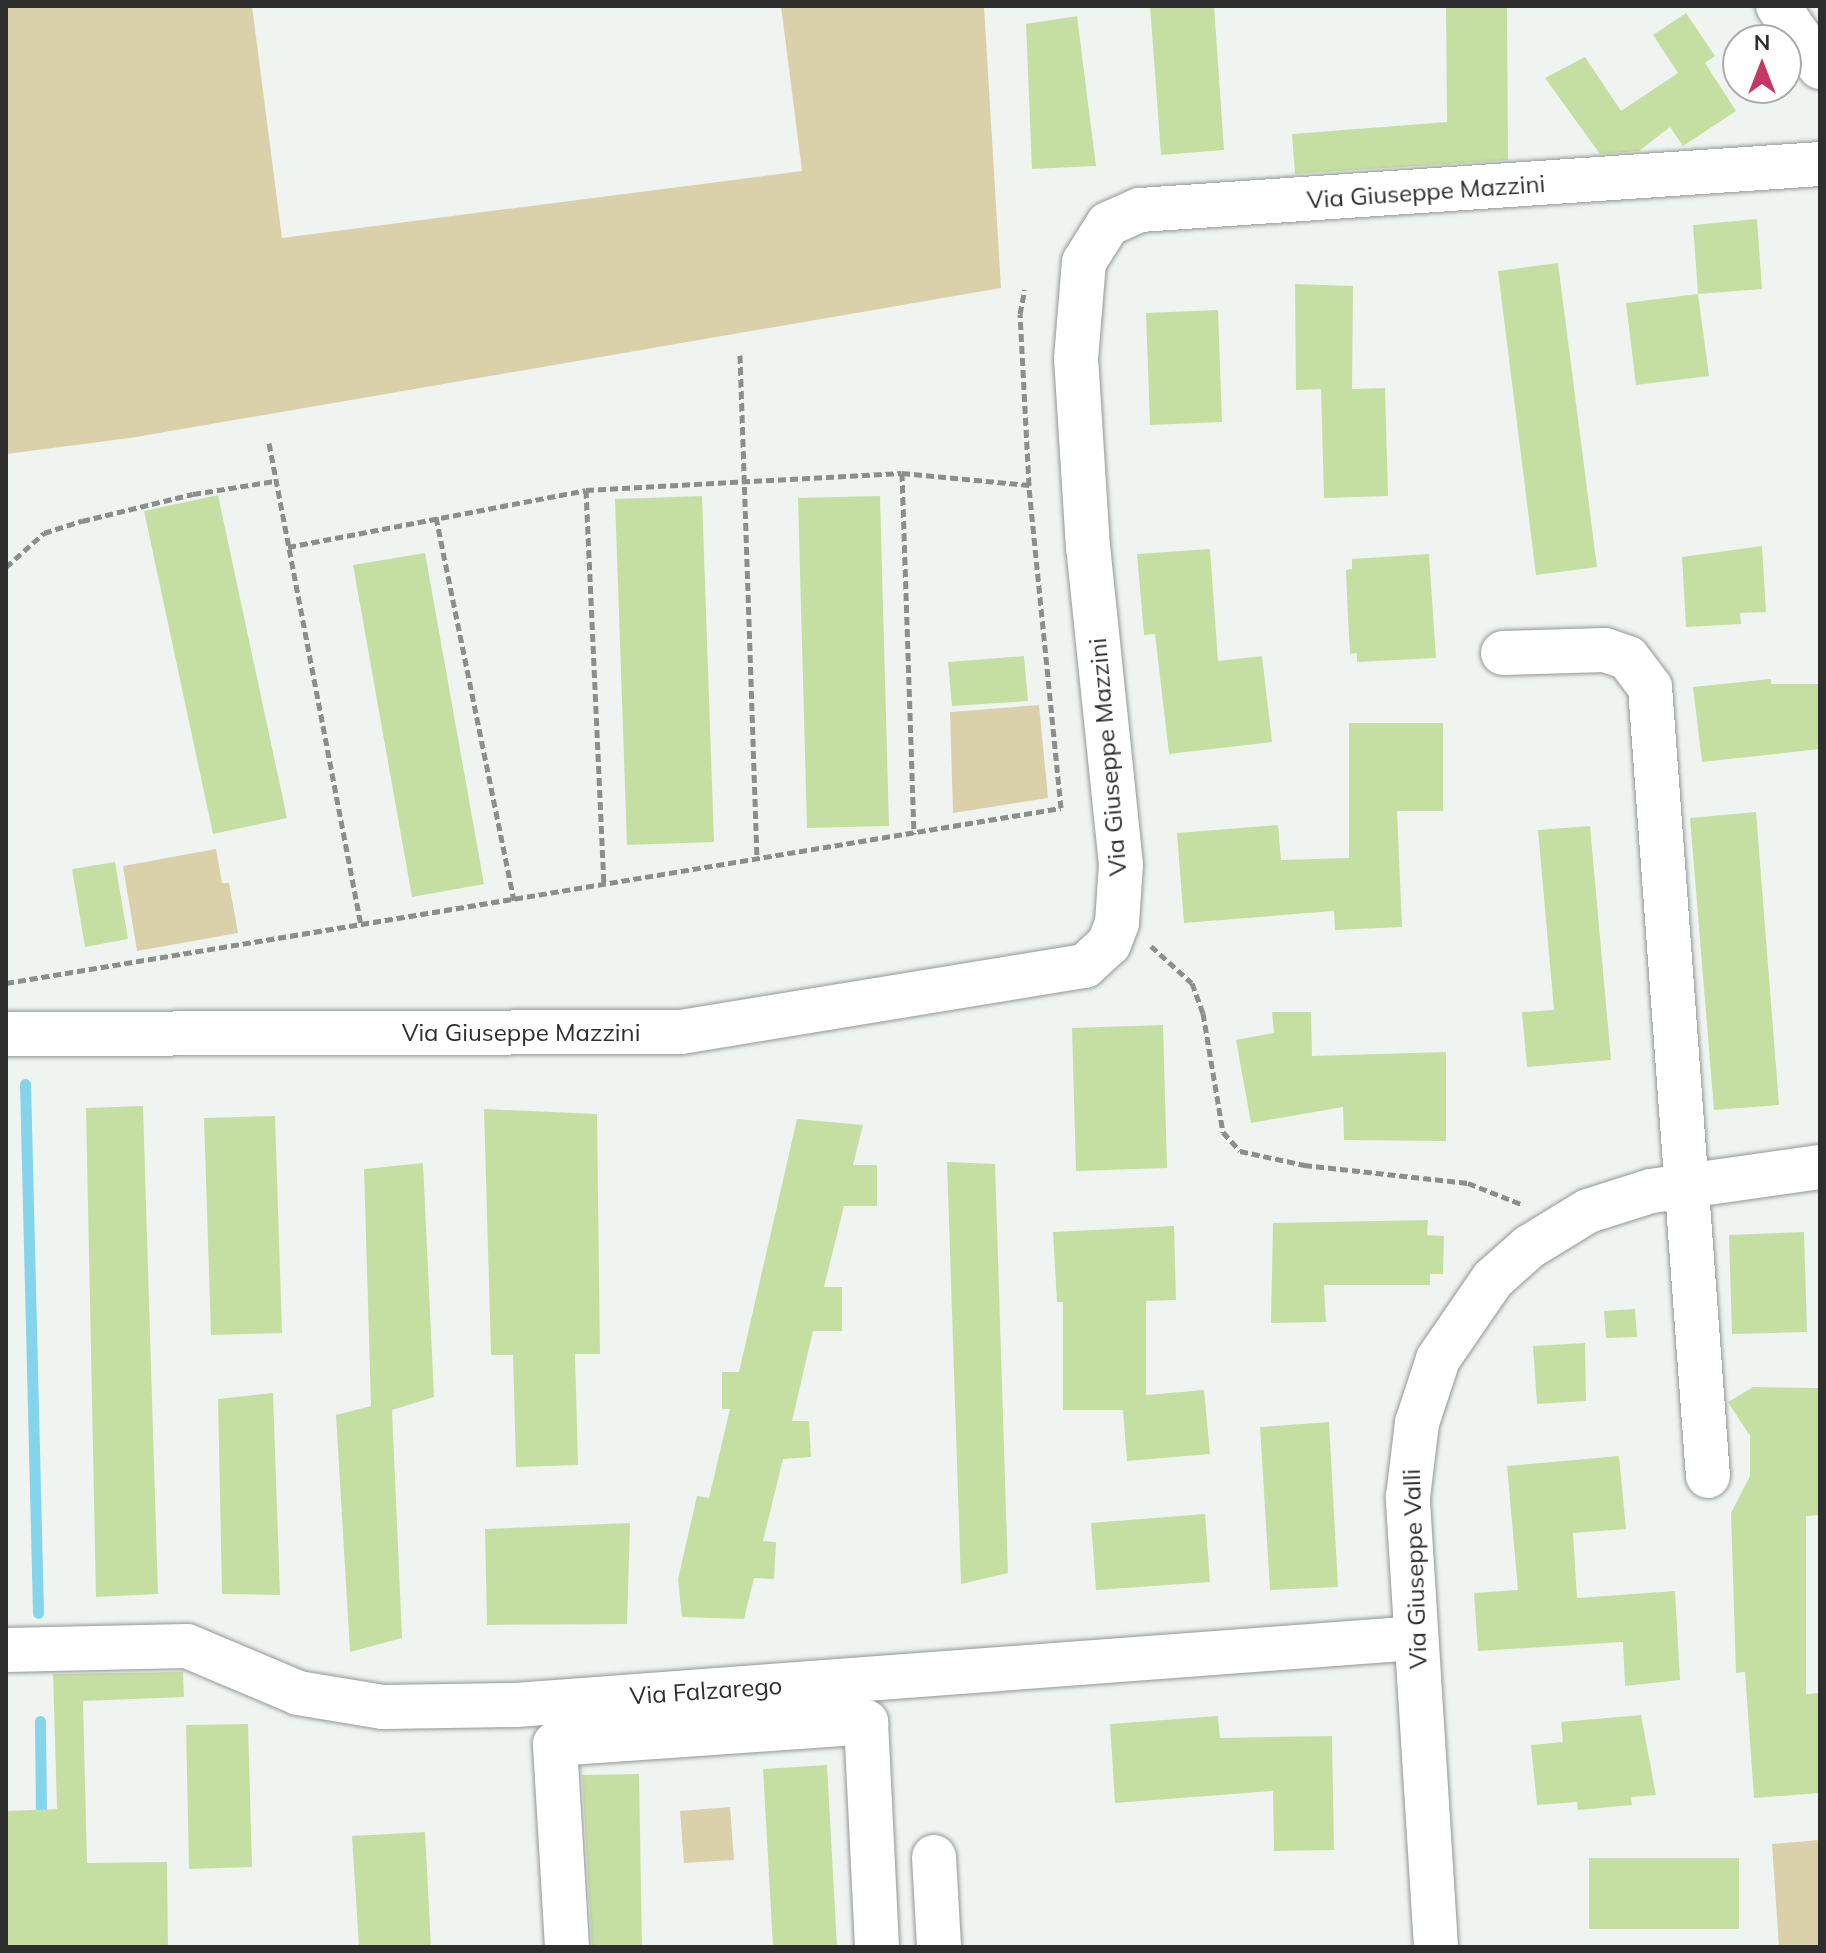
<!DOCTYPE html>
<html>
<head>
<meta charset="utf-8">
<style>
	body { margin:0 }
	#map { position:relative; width:1826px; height:1953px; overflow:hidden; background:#f0f4f1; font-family:Mulish,sans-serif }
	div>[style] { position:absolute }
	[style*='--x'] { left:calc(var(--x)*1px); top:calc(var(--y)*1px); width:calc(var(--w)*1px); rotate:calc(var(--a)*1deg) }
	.green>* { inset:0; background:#dad1ab }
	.stream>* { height:11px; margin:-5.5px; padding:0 5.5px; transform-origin:5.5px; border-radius:5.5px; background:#84d4eb }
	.building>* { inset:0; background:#c5dfa3 }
	.path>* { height:5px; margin-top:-2.5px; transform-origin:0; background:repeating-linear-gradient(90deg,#8c8e8c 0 8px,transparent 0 12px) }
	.roads { filter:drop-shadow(0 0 2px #939794) drop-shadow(0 0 2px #939794) }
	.minor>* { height:44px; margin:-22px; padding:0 22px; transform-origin:22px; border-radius:22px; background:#fff }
	.major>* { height:44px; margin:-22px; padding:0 22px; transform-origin:22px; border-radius:22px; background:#fff }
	span { translate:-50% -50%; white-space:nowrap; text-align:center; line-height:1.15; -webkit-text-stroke:8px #fff; paint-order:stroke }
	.street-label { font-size:24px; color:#2d2e2d }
	.frame { position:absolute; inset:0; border:8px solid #2d2e2d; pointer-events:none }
	.north { position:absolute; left:1722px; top:24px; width:80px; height:80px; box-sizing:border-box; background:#fff; border:2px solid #ababab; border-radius:50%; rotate:0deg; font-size:22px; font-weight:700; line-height:32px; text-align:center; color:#2d2e2d }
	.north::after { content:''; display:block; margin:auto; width:28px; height:36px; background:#c63863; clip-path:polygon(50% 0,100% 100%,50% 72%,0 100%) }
</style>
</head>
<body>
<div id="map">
	<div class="green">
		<i style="clip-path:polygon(6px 6px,252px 6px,282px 238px,802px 171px,781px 6px,984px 6px,1001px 288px,130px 438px,6px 454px)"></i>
		<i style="clip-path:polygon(1039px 705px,1048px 798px,953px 813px,950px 712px)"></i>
		<i style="clip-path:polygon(216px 849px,222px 883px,229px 883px,238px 933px,137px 951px,123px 866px)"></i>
		<i style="clip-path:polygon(730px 1807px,734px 1860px,684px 1863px,680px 1811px)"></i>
		<i style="clip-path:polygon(1820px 1840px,1820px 1947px,1779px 1947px,1772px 1844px)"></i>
	</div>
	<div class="stream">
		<i style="--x:25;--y:1084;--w:529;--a:88.59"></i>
		<i style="--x:40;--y:1721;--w:104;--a:89.4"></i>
	</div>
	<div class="building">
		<i style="clip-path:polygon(1150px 6px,1214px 6px,1224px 150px,1161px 155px)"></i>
		<i style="clip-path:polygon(1446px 6px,1507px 6px,1508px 160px,1295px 174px,1292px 134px,1447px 122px)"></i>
		<i style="clip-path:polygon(1686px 13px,1715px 56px,1705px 63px,1736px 111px,1683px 146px,1670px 127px,1639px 151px,1600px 154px,1545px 78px,1585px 57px,1621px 111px,1678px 73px,1653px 35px)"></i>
		<i style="clip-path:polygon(1077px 16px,1096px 166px,1032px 169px,1026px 24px)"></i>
		<i style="clip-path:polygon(1757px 219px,1762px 289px,1698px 294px,1693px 225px)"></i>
		<i style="clip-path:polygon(1558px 263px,1597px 567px,1536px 575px,1498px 271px)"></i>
		<i style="clip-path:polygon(1295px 284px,1353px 286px,1352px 389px,1385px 388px,1388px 496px,1324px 498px,1321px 389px,1296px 390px)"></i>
		<i style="clip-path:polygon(1698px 294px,1709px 376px,1636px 385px,1626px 303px)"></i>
		<i style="clip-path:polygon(1218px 310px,1222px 422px,1150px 425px,1146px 313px)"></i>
		<i style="clip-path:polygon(218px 495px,287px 818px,213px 834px,144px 511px)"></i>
		<i style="clip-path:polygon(702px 496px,714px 842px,627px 845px,615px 499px)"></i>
		<i style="clip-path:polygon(880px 496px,889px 826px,807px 828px,798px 498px)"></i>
		<i style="clip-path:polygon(1762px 546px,1766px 612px,1740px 613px,1741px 624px,1686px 627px,1682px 557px)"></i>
		<i style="clip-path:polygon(1210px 549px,1218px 661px,1262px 656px,1272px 742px,1169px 754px,1155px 634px,1144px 635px,1137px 554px)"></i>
		<i style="clip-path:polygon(425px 553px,484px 884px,412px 897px,353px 565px)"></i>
		<i style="clip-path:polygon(1429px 554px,1436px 658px,1357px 662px,1357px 653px,1350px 654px,1348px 618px,1346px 570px,1352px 569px,1352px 559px)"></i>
		<i style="clip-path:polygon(1024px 656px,1028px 701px,952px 706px,948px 662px)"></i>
		<i style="clip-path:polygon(1771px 679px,1771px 684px,1820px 684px,1820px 749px,1702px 762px,1693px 687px)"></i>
		<i style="clip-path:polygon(1349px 723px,1443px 723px,1443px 811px,1397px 811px,1402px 927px,1335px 930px,1334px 911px,1184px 923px,1177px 833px,1278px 825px,1281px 860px,1349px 858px)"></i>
		<i style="clip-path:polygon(1756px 812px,1779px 1105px,1714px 1110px,1690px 818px)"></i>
		<i style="clip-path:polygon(1590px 826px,1611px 1060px,1527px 1067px,1522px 1012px,1554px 1010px,1538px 830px)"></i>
		<i style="clip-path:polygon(115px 862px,128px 939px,85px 947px,72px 869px)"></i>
		<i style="clip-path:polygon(1272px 1012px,1311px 1012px,1312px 1056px,1446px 1052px,1446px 1141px,1344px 1140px,1343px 1107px,1251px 1123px,1236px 1040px,1274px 1033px)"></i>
		<i style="clip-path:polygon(1163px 1025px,1167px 1168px,1076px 1171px,1072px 1028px)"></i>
		<i style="clip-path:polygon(143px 1106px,158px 1594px,96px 1597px,86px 1108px)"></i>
		<i style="clip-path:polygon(484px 1109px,597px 1114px,600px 1354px,575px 1354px,578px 1465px,516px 1467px,513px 1355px,491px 1355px)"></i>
		<i style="clip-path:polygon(275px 1116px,282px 1333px,211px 1335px,204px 1118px)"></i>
		<i style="clip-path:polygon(797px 1119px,863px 1125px,853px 1165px,877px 1165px,877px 1206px,844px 1206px,824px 1287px,842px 1287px,842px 1331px,813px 1331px,792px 1421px,809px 1421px,811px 1457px,783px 1459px,763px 1541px,776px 1542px,774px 1579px,754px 1578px,744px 1619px,682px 1617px,678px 1579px,697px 1496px,709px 1498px,730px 1409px,722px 1409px,722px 1372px,739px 1372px)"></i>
		<i style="clip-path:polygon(947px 1162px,995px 1164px,1008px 1573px,961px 1584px)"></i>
		<i style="clip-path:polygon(423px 1163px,434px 1397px,392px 1410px,402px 1638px,350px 1652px,336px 1415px,371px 1406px,364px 1169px)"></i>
		<i style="clip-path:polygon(1428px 1220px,1427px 1235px,1444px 1236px,1443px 1274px,1430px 1274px,1430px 1285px,1324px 1285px,1326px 1322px,1271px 1323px,1273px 1223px)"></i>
		<i style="clip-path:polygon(1174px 1226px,1176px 1300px,1146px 1301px,1146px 1395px,1204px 1390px,1210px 1454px,1127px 1461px,1123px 1410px,1063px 1410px,1063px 1302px,1057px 1302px,1053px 1232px)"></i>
		<i style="clip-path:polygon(1804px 1232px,1807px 1332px,1732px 1334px,1729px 1235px)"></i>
		<i style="clip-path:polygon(1635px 1309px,1637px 1337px,1606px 1338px,1604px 1311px)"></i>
		<i style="clip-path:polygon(1585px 1343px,1586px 1401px,1537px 1404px,1533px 1346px)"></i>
		<i style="clip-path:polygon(1753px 1387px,1818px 1388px,1820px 1515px,1806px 1516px,1806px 1694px,1820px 1693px,1820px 1793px,1754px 1798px,1745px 1672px,1736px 1673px,1731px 1513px,1750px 1476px,1750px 1436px,1728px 1402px)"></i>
		<i style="clip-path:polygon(273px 1393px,280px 1595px,222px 1594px,218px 1399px)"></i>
		<i style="clip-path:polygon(1329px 1422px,1338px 1587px,1270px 1590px,1260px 1427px)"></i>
		<i style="clip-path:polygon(1619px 1456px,1626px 1529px,1573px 1533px,1577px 1598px,1675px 1591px,1680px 1680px,1625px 1686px,1623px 1642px,1478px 1651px,1474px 1593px,1518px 1590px,1507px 1466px)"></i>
		<i style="clip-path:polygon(1205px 1514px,1210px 1582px,1096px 1590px,1091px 1523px)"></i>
		<i style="clip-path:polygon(630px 1523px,627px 1624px,487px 1625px,485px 1529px)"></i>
		<i style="clip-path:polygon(183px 1672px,184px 1697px,83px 1701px,87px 1863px,167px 1862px,168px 1947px,6px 1947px,6px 1811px,57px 1809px,53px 1674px)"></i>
		<i style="clip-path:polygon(1641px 1715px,1656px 1795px,1631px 1797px,1632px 1805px,1578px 1810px,1577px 1802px,1537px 1805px,1531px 1745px,1563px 1742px,1561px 1722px)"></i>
		<i style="clip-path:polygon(1218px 1716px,1220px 1738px,1332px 1736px,1334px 1850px,1274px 1851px,1273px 1791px,1115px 1803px,1110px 1724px)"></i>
		<i style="clip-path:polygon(248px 1724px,252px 1867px,189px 1869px,186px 1725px)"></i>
		<i style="clip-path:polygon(827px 1765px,837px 1947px,773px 1947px,763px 1769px)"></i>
		<i style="clip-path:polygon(639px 1774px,642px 1947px,592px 1947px,582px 1775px)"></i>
		<i style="clip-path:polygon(425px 1832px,431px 1947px,359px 1947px,352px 1836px)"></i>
		<i style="clip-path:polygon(1589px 1858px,1739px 1858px,1739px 1929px,1589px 1929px)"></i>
	</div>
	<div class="path">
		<i style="--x:740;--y:355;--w:505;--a:88.07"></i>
		<i style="--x:269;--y:443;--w:491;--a:79.2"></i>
		<i style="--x:902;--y:473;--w:361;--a:88.1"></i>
		<i style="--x:586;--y:490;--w:395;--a:87.4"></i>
		<i style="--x:436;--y:517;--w:391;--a:78.5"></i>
		<i style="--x:288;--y:547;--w:303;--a:-10.8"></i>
		<i style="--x:586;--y:490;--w:316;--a:-3.1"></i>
		<i style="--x:902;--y:473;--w:128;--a:5.4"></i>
		<i style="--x:6;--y:567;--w:51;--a:-41.8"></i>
		<i style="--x:44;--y:533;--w:40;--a:-18"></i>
		<i style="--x:82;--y:521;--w:114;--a:-13.7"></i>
		<i style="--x:193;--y:494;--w:83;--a:-9"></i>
		<i style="--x:1151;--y:946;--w:55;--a:42.1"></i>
		<i style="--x:1192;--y:983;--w:32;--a:70"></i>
		<i style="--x:1203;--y:1013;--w:121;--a:80.5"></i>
		<i style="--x:1223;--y:1132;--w:25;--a:48"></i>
		<i style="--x:1240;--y:1151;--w:66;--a:12.3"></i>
		<i style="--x:1304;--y:1165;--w:165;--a:6.3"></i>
		<i style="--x:1468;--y:1183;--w:57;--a:21.6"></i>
		<i style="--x:6;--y:983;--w:1069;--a:-9.42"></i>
		<i style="--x:1061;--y:808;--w:325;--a:-95.7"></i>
		<i style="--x:1029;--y:485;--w:171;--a:-93"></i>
		<i style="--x:1020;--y:314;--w:25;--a:-79"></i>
	</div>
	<div class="roads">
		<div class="minor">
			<i style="--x:1503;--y:653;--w:102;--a:-1.7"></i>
			<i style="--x:1605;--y:650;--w:24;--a:19"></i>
			<i style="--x:1628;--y:658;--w:36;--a:53"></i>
			<i style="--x:1650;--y:687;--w:791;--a:85.8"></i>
			<i style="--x:6;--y:1034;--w:675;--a:-0.17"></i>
			<i style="--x:681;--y:1032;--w:409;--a:-9.3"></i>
			<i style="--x:1085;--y:966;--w:33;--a:-43"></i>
			<i style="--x:1109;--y:944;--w:22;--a:-69"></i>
			<i style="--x:1117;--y:923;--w:58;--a:-86.1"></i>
			<i style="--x:1121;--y:865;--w:319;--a:-95.9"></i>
			<i style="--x:1088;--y:548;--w:189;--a:-93.6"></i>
			<i style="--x:1076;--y:359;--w:97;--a:-85.3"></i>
			<i style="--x:1084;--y:262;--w:45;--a:-57.7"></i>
			<i style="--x:1108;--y:224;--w:35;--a:-24"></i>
			<i style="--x:1140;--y:210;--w:682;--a:-3.87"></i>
			<i style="--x:6;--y:1650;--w:181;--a:-1.3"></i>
			<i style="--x:187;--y:1646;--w:121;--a:22.9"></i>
			<i style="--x:298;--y:1693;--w:86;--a:9.4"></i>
			<i style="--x:383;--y:1707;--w:133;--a:-0.9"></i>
			<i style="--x:516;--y:1705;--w:901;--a:-4.26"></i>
			<i style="--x:934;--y:1857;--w:90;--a:86.8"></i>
			<i style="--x:567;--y:1947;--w:203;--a:-93.4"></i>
			<i style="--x:555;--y:1744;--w:312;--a:-4"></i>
			<i style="--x:866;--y:1722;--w:225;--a:87.2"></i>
			<i style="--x:1436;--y:1947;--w:451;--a:-93.6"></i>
			<i style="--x:1408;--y:1497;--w:75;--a:-83.1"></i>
			<i style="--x:1417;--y:1423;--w:67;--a:-71.8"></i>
			<i style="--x:1438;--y:1359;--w:97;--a:-55.5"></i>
			<i style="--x:1493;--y:1279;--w:48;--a:-41.6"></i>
			<i style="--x:1529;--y:1247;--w:69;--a:-31.4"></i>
			<i style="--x:1588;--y:1211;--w:66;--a:-17.6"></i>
			<i style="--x:1651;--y:1191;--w:171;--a:-8.1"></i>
		</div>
		<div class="major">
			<i style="--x:1778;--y:6;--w:74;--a:55.5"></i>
		</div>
	</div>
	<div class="street-label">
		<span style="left:1426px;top:192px;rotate:-4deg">Via Giuseppe Mazzini</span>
		<span style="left:1108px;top:757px;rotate:-95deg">Via Giuseppe Mazzini</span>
		<span style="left:521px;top:1033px">Via Giuseppe Mazzini</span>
		<span style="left:1415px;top:1569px;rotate:-92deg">Via Giuseppe Valli</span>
		<span style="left:706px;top:1691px;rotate:-4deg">Via Falzarego</span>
	</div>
	<div class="frame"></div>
	<div class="north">N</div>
</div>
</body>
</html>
